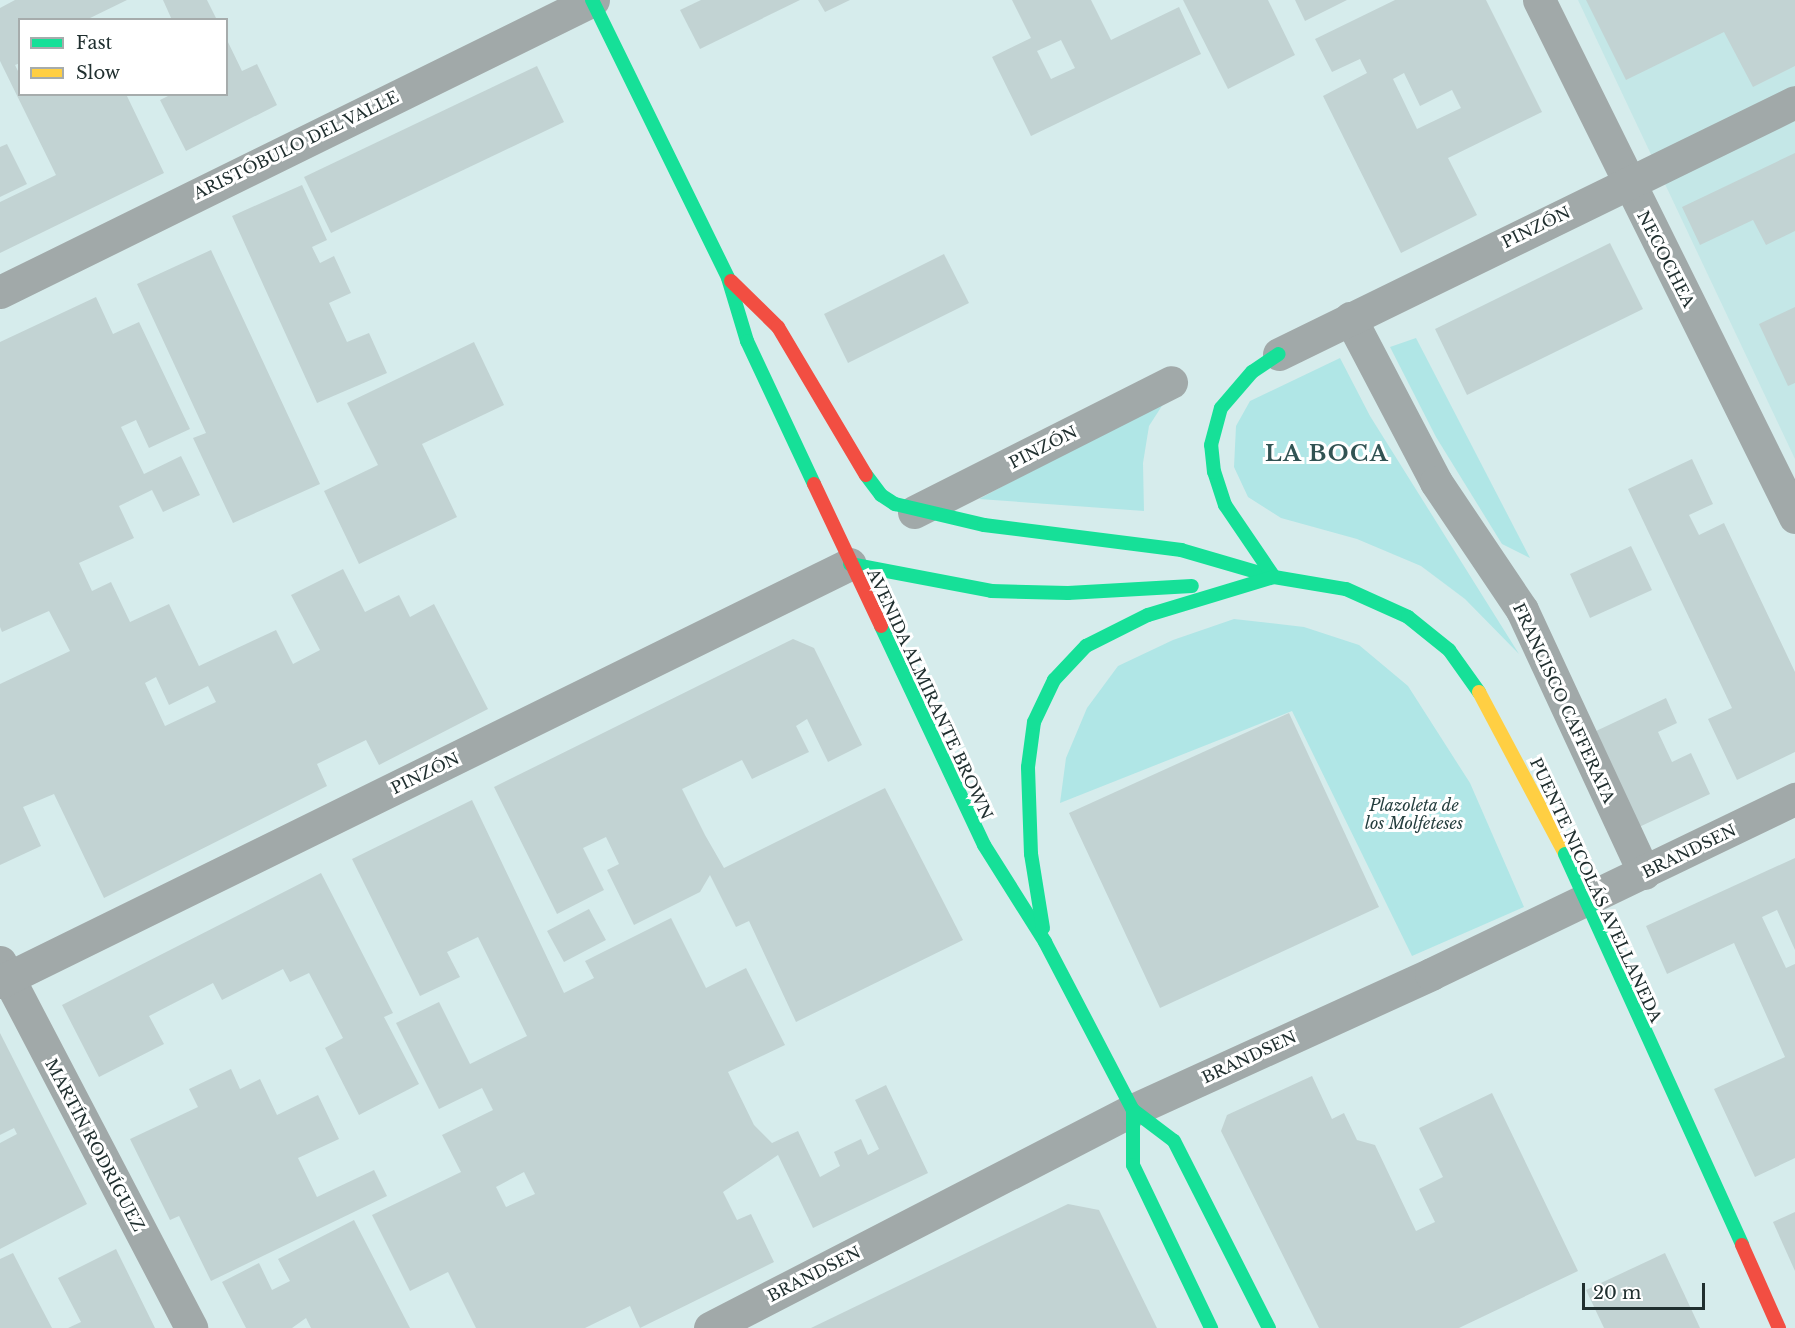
<!DOCTYPE html>
<html>
<head>
<meta charset="utf-8">
<style>
	body { margin:0 }
	#map { position:relative; width:1795px; height:1328px; overflow:hidden; background:#d6ecec; font-family:"Libre Baskerville",serif }
	div>[style] { position:absolute }
	[style*='--x'] { left:calc(var(--x)*1px); top:calc(var(--y)*1px); width:calc(var(--w)*1px); rotate:calc(var(--a)*1deg) }
	.built>* { inset:0; background:#c4e7e7 }
	.green>* { inset:0; background:#b0e6e6 }
	.building>* { inset:0; background:#c2d3d3 }
	.street>* { height:33px; margin:-16.5px; padding:0 16.5px; transform-origin:16.5px; border-radius:16.5px; background:#a1a9a9 }
	.fast>* { height:14px; margin:-7px; padding:0 7px; transform-origin:7px; border-radius:7px; background:#16e098 }
	.slow>* { height:14px; margin:-7px; padding:0 7px; transform-origin:7px; border-radius:7px; background:#ffcf43 }
	.jam>* { height:14px; margin:-7px; padding:0 7px; transform-origin:7px; border-radius:7px; background:#f24e42 }
	.fast-bridge>* { height:14px; margin:-7px; padding:0 7px; transform-origin:7px; border-radius:7px; background:#16e098 }
	.jam-bridge>* { height:14px; margin:-7px; padding:0 7px; transform-origin:7px; border-radius:7px; background:#f24e42 }
	span { translate:-50% -50%; white-space:nowrap; text-align:center; line-height:1.15; -webkit-text-stroke:6px #fff; paint-order:stroke }
	.street-label { font-size:16px; color:#202f2f }
	.park-label { font-size:16px; color:#253e3e; font-style:italic }
	.district-label { font-size:22px; color:#315353; font-weight:700; letter-spacing:1.5px }
	.legend { position:absolute; left:18px; top:18px; width:210px; height:78px; box-sizing:border-box; background:#fff; border:2px solid #a6acac; margin:0; padding:8px 10px; list-style:none; font-size:18px; color:#202f2f }
	.legend li { display:flex; align-items:center; gap:12px; height:30px }
	.legend b { width:30px; border:2px solid #a6acac }
	.scale { position:absolute; left:1582px; top:1283px; width:123px; height:27px; box-sizing:border-box; border:3px solid #202f2f; border-top:0; padding-left:8px; font-size:18px; line-height:21px; white-space:nowrap; color:#202f2f; -webkit-text-stroke:4px #fff; paint-order:stroke }
</style>
</head>
<body>
<div id="map">
	<div class="built">
		<i style="clip-path:polygon(1578px 0,1795px 0,1795px 459px)"></i>
	</div>
	<div class="green">
		<i style="clip-path:polygon(1416px 338px,1530px 558px,1502px 544px,1436px 437px,1390px 347px)"></i>
		<i style="clip-path:polygon(1340px 358px,1370px 416px,1519px 654px,1465px 599px,1421px 566px,1357px 539px,1281px 518px,1248px 497px,1234px 467px,1236px 426px,1250px 401px)"></i>
		<i style="clip-path:polygon(1167px 398px,1149px 426px,1143px 463px,1144px 511px,979px 499px)"></i>
		<i style="clip-path:polygon(1234px 619px,1304px 627px,1359px 645px,1408px 686px,1470px 783px,1524px 907px,1412px 956px,1292px 711px,1060px 803px,1066px 758px,1087px 708px,1118px 666px,1173px 640px)"></i>
	</div>
	<div class="building">
		<i style="clip-path:polygon(15px 0,127px 0,86px 20px,20px 20px,20px 63px,15px 65px,20px 75px,20px 94px,126px 94px,164px 173px,0 253px,0 202px,56px 175px,0 61px,0 8px)"></i>
		<i style="clip-path:polygon(163px 0,207px 0,217px 20px,172px 20px)"></i>
		<i style="clip-path:polygon(701px 0,800px 0,700px 49px,680px 10px)"></i>
		<i style="clip-path:polygon(818px 0,850px 0,825px 12px)"></i>
		<i style="clip-path:polygon(evenodd,1012px 0,1091px 0,1111px 40px,1179px 7px,1201px 54px,1031px 136px,992px 57px,1031px 38px,1012px 0,1061px 40px,1075px 68px,1051px 79px,1037px 51px,1061px 40px)"></i>
		<i style="clip-path:polygon(1183px 0,1268px 0,1295px 55px,1228px 89px)"></i>
		<i style="clip-path:polygon(1295px 0,1347px 0,1305px 21px)"></i>
		<i style="clip-path:polygon(evenodd,1395px 0,1486px 0,1542px 112px,1448px 158px,1477px 215px,1401px 253px,1323px 96px,1367px 73px,1360px 59px,1332px 72px,1315px 39px,1395px 0,1404px 73px,1420px 106px,1452px 90px,1461px 108px,1417px 129px,1393px 79px,1404px 73px)"></i>
		<i style="clip-path:polygon(1586px 0,1795px 0,1795px 66px,1753px 87px,1724px 32px,1626px 80px)"></i>
		<i style="clip-path:polygon(226px 38px,242px 71px,257px 64px,277px 105px,186px 151px,160px 100px,172px 94px,226px 94px)"></i>
		<i style="clip-path:polygon(537px 66px,564px 122px,331px 233px,304px 177px)"></i>
		<i style="clip-path:polygon(7px 144px,27px 184px,0 197px,0 147px)"></i>
		<i style="clip-path:polygon(1795px 153px,1795px 231px,1766px 245px,1753px 220px,1700px 245px,1682px 207px)"></i>
		<i style="clip-path:polygon(302px 185px,327px 240px,312px 247px,320px 263px,334px 256px,351px 293px,329px 303px,347px 342px,369px 333px,387px 373px,317px 403px,232px 216px)"></i>
		<i style="clip-path:polygon(1610px 243px,1643px 309px,1467px 395px,1435px 329px)"></i>
		<i style="clip-path:polygon(211px 250px,320px 484px,233px 523px,193px 438px,206px 433px,137px 284px)"></i>
		<i style="clip-path:polygon(944px 254px,969px 303px,848px 363px,824px 314px)"></i>
		<i style="clip-path:polygon(evenodd,96px 297px,113px 334px,139px 322px,190px 429px,149px 448px,136px 420px,121px 427px,144px 474px,181px 456px,200px 495px,163px 512px,152px 490px,119px 506px,134px 538px,79px 563px,92px 591px,111px 582px,130px 622px,169px 604px,199px 666px,276px 630px,293px 664px,320px 650px,291px 595px,343px 569px,365px 612px,399px 595px,410px 617px,434px 604px,488px 709px,379px 765px,366px 740px,317px 764px,327px 786px,104px 898px,54px 794px,23px 807px,41px 846px,0 865px,0 684px,70px 651px,49px 611px,2px 632px,0 627px,0 342px,96px 297px,156px 677px,169px 705px,208px 686px,216px 702px,165px 726px,145px 683px,156px 677px)"></i>
		<i style="clip-path:polygon(1795px 307px,1795px 383px,1788px 386px,1759px 324px)"></i>
		<i style="clip-path:polygon(474px 342px,504px 405px,422px 444px,457px 517px,359px 564px,324px 491px,378px 465px,347px 403px)"></i>
		<i style="clip-path:polygon(1692px 459px,1713px 504px,1689px 515px,1699px 535px,1724px 523px,1795px 672px,1795px 752px,1737px 780px,1708px 719px,1732px 708px,1628px 489px)"></i>
		<i style="clip-path:polygon(1631px 546px,1652px 590px,1590px 618px,1570px 574px)"></i>
		<i style="clip-path:polygon(793px 639px,814px 648px,862px 745px,828px 762px,807px 719px,796px 726px,809px 752px,752px 779px,742px 760px,682px 789px,705px 835px,724px 868px,885px 788px,963px 940px,796px 1022px,749px 921px,736px 927px,710px 875px,700px 892px,634px 925px,607px 870px,619px 864px,606px 837px,583px 848px,604px 890px,557px 914px,494px 787px)"></i>
		<i style="clip-path:polygon(1666px 698px,1677px 723px,1658px 732px,1672px 762px,1691px 753px,1710px 794px,1639px 827px,1594px 732px)"></i>
		<i style="clip-path:polygon(1289px 713px,1379px 907px,1160px 1008px,1069px 813px)"></i>
		<i style="clip-path:polygon(evenodd,472px 800px,564px 993px,594px 978px,585px 961px,671px 918px,706px 988px,746px 968px,785px 1045px,728px 1072px,754px 1125px,772px 1143px,798px 1131px,820px 1177px,840px 1166px,834px 1152px,861px 1139px,868px 1155px,879px 1149px,855px 1100px,886px 1085px,928px 1173px,813px 1228px,778px 1155px,723px 1192px,737px 1220px,751px 1214px,774px 1262px,640px 1328px,630px 1306px,585px 1328px,476px 1328px,448px 1272px,410px 1291px,372px 1215px,461px 1172px,442px 1135px,493px 1110px,482px 1088px,439px 1109px,396px 1023px,439px 1002px,470px 1064px,527px 1036px,478px 937px,447px 952px,460px 977px,420px 996px,352px 859px,472px 800px,524px 1172px,535px 1194px,506px 1207px,496px 1187px,524px 1172px)"></i>
		<i style="clip-path:polygon(1795px 858px,1795px 950px,1777px 910px,1762px 917px,1786px 968px,1795px 964px,1795px 1158px,1755px 1177px,1714px 1089px,1785px 1057px,1734px 943px,1667px 974px,1646px 926px)"></i>
		<i style="clip-path:polygon(321px 873px,393px 1013px,384px 1017px,419px 1084px,359px 1115px,325px 1048px,343px 1038px,309px 973px,290px 982px,283px 969px,222px 1000px,213px 983px,149px 1016px,164px 1044px,99px 1077px,62px 1005px)"></i>
		<i style="clip-path:polygon(589px 909px,606px 940px,564px 962px,547px 931px)"></i>
		<i style="clip-path:polygon(0 1033px,87px 1204px,0 1249px,0 1143px,17px 1134px,14px 1128px,0 1135px)"></i>
		<i style="clip-path:polygon(231px 1069px,240px 1089px,260px 1079px,277px 1115px,318px 1095px,339px 1139px,298px 1158px,317px 1197px,374px 1170px,387px 1196px,211px 1281px,179px 1216px,170px 1220px,130px 1139px,198px 1107px,189px 1089px)"></i>
		<i style="clip-path:polygon(1312px 1076px,1332px 1119px,1344px 1113px,1357px 1140px,1375px 1145px,1416px 1231px,1435px 1222px,1419px 1189px,1443px 1177px,1419px 1128px,1492px 1093px,1578px 1271px,1459px 1328px,1319px 1328px,1221px 1131px,1227px 1115px)"></i>
		<i style="clip-path:polygon(1068px 1204px,1099px 1210px,1157px 1328px,811px 1328px)"></i>
		<i style="clip-path:polygon(1795px 1212px,1795px 1271px,1773px 1222px)"></i>
		<i style="clip-path:polygon(354px 1220px,410px 1328px,311px 1328px,306px 1318px,292px 1328px,246px 1328px,222px 1282px,259px 1263px,272px 1290px,290px 1281px,278px 1259px)"></i>
		<i style="clip-path:polygon(116px 1249px,155px 1328px,68px 1328px,81px 1322px,58px 1278px)"></i>
		<i style="clip-path:polygon(13px 1253px,33px 1292px,52px 1328px,0 1328px,0 1259px)"></i>
		<i style="clip-path:polygon(1665px 1253px,1700px 1328px,1604px 1328px,1586px 1290px)"></i>
	</div>
	<div class="street">
		<i style="--x:1539;--y:0;--w:577;--a:63.66"></i>
		<i style="--x:0;--y:292;--w:661;--a:-26.22"></i>
		<i style="--x:1350;--y:318;--w:185;--a:62.3"></i>
		<i style="--x:1436;--y:482;--w:154;--a:56.1"></i>
		<i style="--x:1522;--y:610;--w:290;--a:65.1"></i>
		<i style="--x:1279;--y:354;--w:574;--a:-26.03"></i>
		<i style="--x:914;--y:512;--w:288;--a:-26.8"></i>
		<i style="--x:0;--y:962;--w:413;--a:62.4"></i>
		<i style="--x:0;--y:982;--w:947;--a:-26.19"></i>
		<i style="--x:710;--y:1328;--w:476;--a:-27.3"></i>
		<i style="--x:1133;--y:1110;--w:328;--a:-24.5"></i>
		<i style="--x:1431;--y:974;--w:404;--a:-25.7"></i>
	</div>
	<div class="fast">
		<i style="--x:592;--y:0;--w:309;--a:63.9"></i>
		<i style="--x:728;--y:278;--w:66;--a:73.2"></i>
		<i style="--x:747;--y:341;--w:158;--a:64.9"></i>
		<i style="--x:866;--y:475;--w:25;--a:53"></i>
		<i style="--x:881;--y:495;--w:17;--a:33"></i>
		<i style="--x:895;--y:504;--w:91;--a:13.3"></i>
		<i style="--x:984;--y:525;--w:199;--a:7.2"></i>
		<i style="--x:1181;--y:550;--w:97;--a:16.2"></i>
		<i style="--x:1274;--y:577;--w:73;--a:9.5"></i>
		<i style="--x:1346;--y:589;--w:68;--a:24.3"></i>
		<i style="--x:1408;--y:617;--w:53;--a:38.8"></i>
		<i style="--x:1449;--y:650;--w:52;--a:54.5"></i>
		<i style="--x:850;--y:564;--w:144;--a:10.8"></i>
		<i style="--x:991;--y:591;--w:77;--a:1.5"></i>
		<i style="--x:1068;--y:593;--w:124;--a:-3.2"></i>
		<i style="--x:1274;--y:577;--w:87;--a:-124.2"></i>
		<i style="--x:1225;--y:505;--w:35;--a:-108"></i>
		<i style="--x:1214;--y:472;--w:27;--a:-96"></i>
		<i style="--x:1211;--y:445;--w:38;--a:-75"></i>
		<i style="--x:1221;--y:408;--w:48;--a:-49.3"></i>
		<i style="--x:1252;--y:372;--w:32;--a:-34"></i>
		<i style="--x:881;--y:626;--w:242;--a:64.8"></i>
		<i style="--x:984;--y:845;--w:115;--a:57.8"></i>
		<i style="--x:1045;--y:942;--w:190;--a:62.4"></i>
		<i style="--x:1133;--y:1110;--w:51;--a:37.1"></i>
		<i style="--x:1174;--y:1141;--w:210;--a:63.1"></i>
		<i style="--x:1043;--y:928;--w:75;--a:-99.2"></i>
		<i style="--x:1031;--y:854;--w:87;--a:-92"></i>
		<i style="--x:1028;--y:767;--w:45;--a:-82.4"></i>
		<i style="--x:1034;--y:722;--w:47;--a:-64.5"></i>
		<i style="--x:1054;--y:680;--w:47;--a:-46.7"></i>
		<i style="--x:1086;--y:646;--w:69;--a:-26.6"></i>
		<i style="--x:1148;--y:615;--w:132;--a:-16.8"></i>
		<i style="--x:1133;--y:1110;--w:55;--a:90"></i>
		<i style="--x:1133;--y:1165;--w:181;--a:64.4"></i>
	</div>
	<div class="slow">
		<i style="--x:1479;--y:692;--w:183;--a:62"></i>
	</div>
	<div class="jam">
		<i style="--x:731;--y:281;--w:66;--a:44.4"></i>
		<i style="--x:778;--y:327;--w:172;--a:59.3"></i>
		<i style="--x:814;--y:484;--w:157;--a:64.7"></i>
	</div>
	<div class="fast-bridge">
		<i style="--x:1565;--y:854;--w:429;--a:65.6"></i>
	</div>
	<div class="jam-bridge">
		<i style="--x:1742;--y:1245;--w:91;--a:66"></i>
	</div>
	<div class="street-label">
		<span style="left:296px;top:145px;rotate:-26deg">ARISTÓBULO DEL VALLE</span>
		<span style="left:1536px;top:227px;rotate:-26deg">PINZÓN</span>
		<span style="left:1666px;top:259px;rotate:63deg">NECOCHEA</span>
		<span style="left:1043px;top:447px;rotate:-27deg">PINZÓN</span>
		<span style="left:930px;top:694px;rotate:65deg">AVENIDA ALMIRANTE BROWN</span>
		<span style="left:1564px;top:703px;rotate:65deg">FRANCISCO CAFFERATA</span>
		<span style="left:425px;top:773px;rotate:-26deg">PINZÓN</span>
		<span style="left:1689px;top:851px;rotate:-26deg">BRANDSEN</span>
		<span style="left:1596px;top:890px;rotate:65deg">PUENTE NICOLÁS AVELLANEDA</span>
		<span style="left:1249px;top:1057px;rotate:-25deg">BRANDSEN</span>
		<span style="left:95px;top:1145px;rotate:62deg">MARTÍN RODRÍGUEZ</span>
		<span style="left:814px;top:1274px;rotate:-27deg">BRANDSEN</span>
	</div>
	<div class="park-label">
		<span style="left:1414px;top:814px">Plazoleta de<br>los Molfeteses</span>
	</div>
	<div class="district-label">
		<span style="left:1327px;top:454px">LA BOCA</span>
	</div>
	<ul class="legend">
	<li><b style="height:8px;background:#16e098"></b>Fast</li>
	<li><b style="height:8px;background:#ffcf43"></b>Slow</li>
	</ul>
	<div class="scale">20 m</div>
</div>
</body>
</html>
